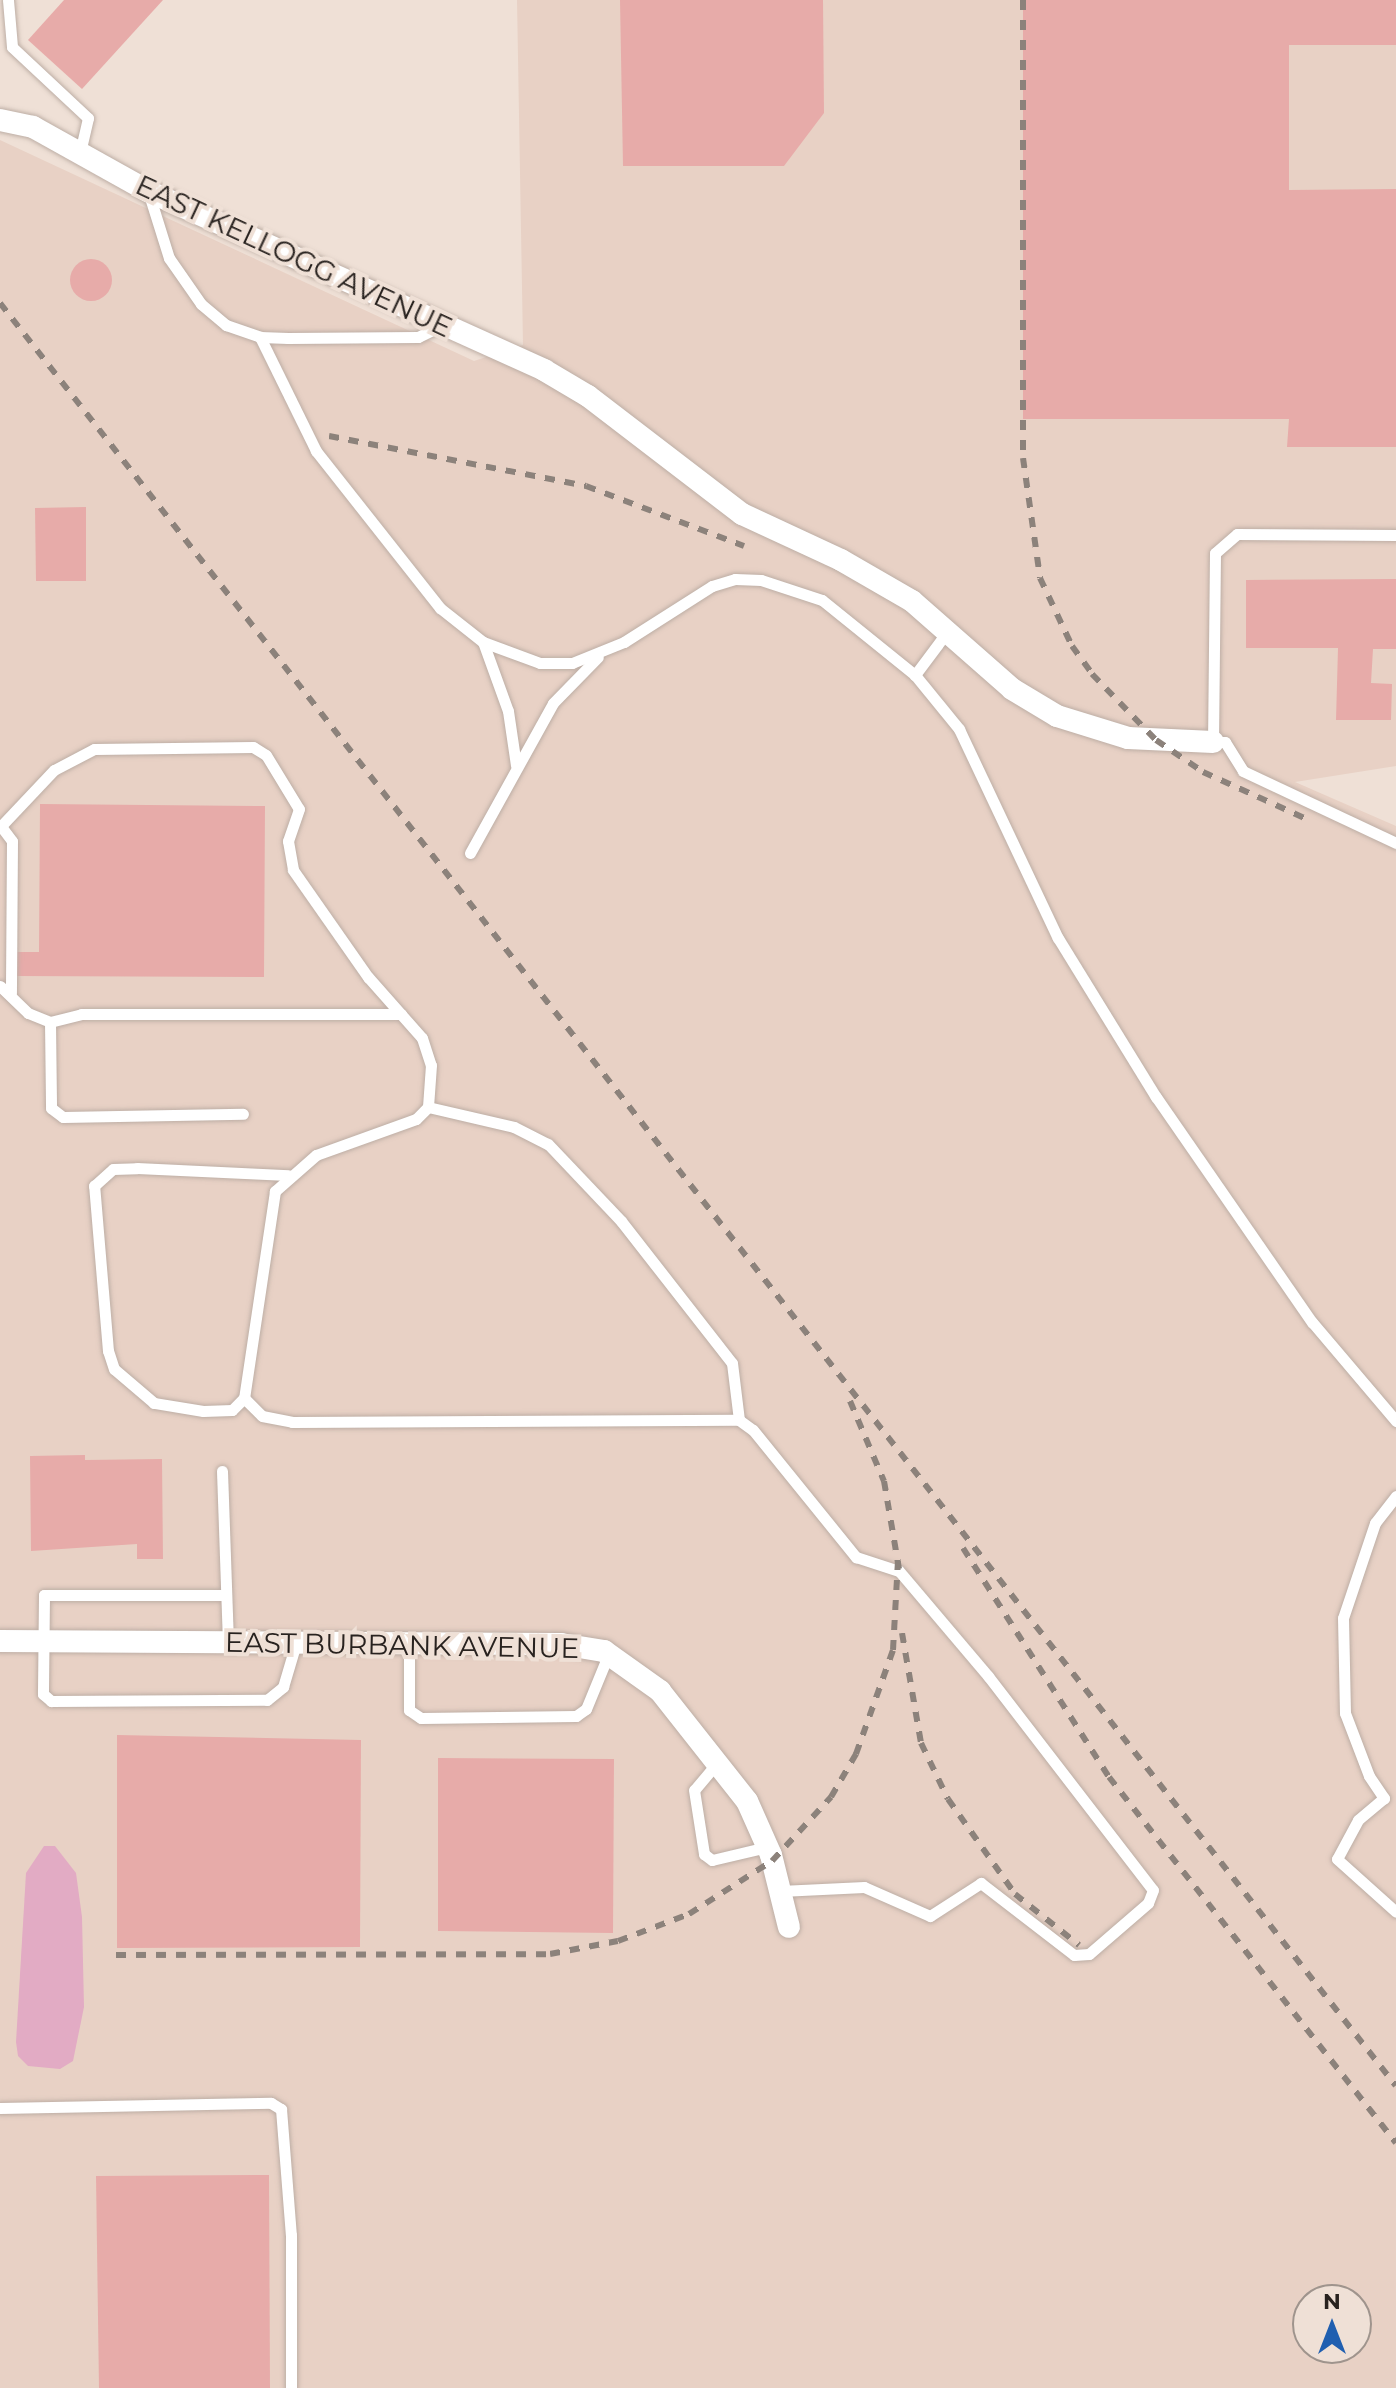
<!DOCTYPE html>
<html>
<head>
<meta charset="utf-8">
<style>
	body { margin:0 }
	#map { position:relative; width:1396px; height:2388px; overflow:hidden; background:#efe0d6; font-family:Montserrat,sans-serif }
	div>[style] { position:absolute }
	[style*='--x'] { left:calc(var(--x)*1px); top:calc(var(--y)*1px); width:calc(var(--w)*1px); rotate:calc(var(--a)*1deg) }
	.built>* { inset:0; background:#e8d1c5 }
	.water>* { inset:0; background:#e2abc4 }
	.building>* { inset:0; background:#e7aba9 }
	.round { border-radius:50% }
	.roads { filter:drop-shadow(0 0 2px #bdaea5) drop-shadow(0 0 2px #bdaea5) }
	.lane>* { height:11px; margin:-5.5px; padding:0 5.5px; transform-origin:5.5px; border-radius:5.5px; background:#fff }
	.street>* { height:22px; margin:-11px; padding:0 11px; transform-origin:11px; border-radius:11px; background:#fff }
	.rail>* { height:6px; margin-top:-3px; transform-origin:0; background:repeating-linear-gradient(90deg,#8c827b 0 10px,transparent 0 20px) }
	span { translate:-50% -50%; white-space:nowrap; text-align:center; line-height:1.15; -webkit-text-stroke:8px #efe0d6; paint-order:stroke }
	.street-label { font-size:28px; color:#28221f }
	.north { position:absolute; left:1292px; top:2284px; width:80px; height:80px; box-sizing:border-box; background:#efe0d6; border:2px solid #9f948d; border-radius:50%; rotate:0deg; font-size:22px; font-weight:700; line-height:32px; text-align:center; color:#28221f }
	.north::after { content:''; display:block; margin:auto; width:28px; height:36px; background:#205fb0; clip-path:polygon(50% 0,100% 100%,50% 72%,0 100%) }
</style>
</head>
<body>
<div id="map">
	<div class="built">
		<i style="clip-path:polygon(evenodd,517px 0,1396px 0,1396px 766px,1295px 782px,1396px 826px,1396px 2388px,0 2388px,0 140px,474px 361px,523px 345px,517px 0,1308px 2300px,1356px 2300px,1356px 2348px,1308px 2348px,1308px 2300px)"></i>
	</div>
	<div class="water">
		<i style="clip-path:polygon(44px 1846px,55px 1846px,76px 1873px,82px 1917px,84px 2007px,73px 2061px,60px 2069px,28px 2066px,18px 2056px,16px 2042px,26px 1873px)"></i>
	</div>
	<div class="building">
		<i style="clip-path:polygon(64px 0,163px 0,82px 89px,28px 40px)"></i>
		<i style="clip-path:polygon(620px 0,823px 0,824px 113px,784px 166px,623px 166px)"></i>
		<i style="clip-path:polygon(1023px 0,1396px 0,1396px 45px,1289px 45px,1289px 190px,1396px 189px,1396px 447px,1287px 447px,1289px 419px,1023px 419px)"></i>
		<i class="round" style="left:70px;top:259px;width:42px;height:42px"></i>
		<i style="clip-path:polygon(86px 507px,86px 581px,36px 581px,35px 508px)"></i>
		<i style="clip-path:polygon(1396px 579px,1396px 649px,1373px 649px,1371px 683px,1392px 684px,1391px 720px,1336px 720px,1338px 648px,1246px 648px,1246px 580px)"></i>
		<i style="clip-path:polygon(40px 804px,265px 806px,264px 977px,14px 976px,14px 952px,39px 952px)"></i>
		<i style="clip-path:polygon(85px 1455px,85px 1460px,162px 1459px,163px 1559px,137px 1559px,137px 1544px,31px 1551px,30px 1456px)"></i>
		<i style="clip-path:polygon(117px 1735px,361px 1740px,360px 1947px,117px 1948px)"></i>
		<i style="clip-path:polygon(438px 1758px,614px 1759px,613px 1933px,438px 1931px)"></i>
		<i style="clip-path:polygon(269px 2175px,270px 2388px,99px 2388px,96px 2176px)"></i>
	</div>
	<div class="roads">
		<div class="lane">
			<i style="--x:8;--y:0;--w:47;--a:85.1"></i>
			<i style="--x:12;--y:47;--w:104;--a:43.1"></i>
			<i style="--x:88;--y:118;--w:35;--a:103"></i>
			<i style="--x:148;--y:191;--w:70;--a:72.6"></i>
			<i style="--x:169;--y:258;--w:56;--a:55.2"></i>
			<i style="--x:201;--y:304;--w:33;--a:40"></i>
			<i style="--x:226;--y:325;--w:36;--a:19"></i>
			<i style="--x:260;--y:337;--w:28;--a:2"></i>
			<i style="--x:288;--y:338;--w:130;--a:-0.4"></i>
			<i style="--x:418;--y:337;--w:25;--a:-26"></i>
			<i style="--x:260;--y:337;--w:127;--a:63.8"></i>
			<i style="--x:316;--y:451;--w:200;--a:51.7"></i>
			<i style="--x:440;--y:608;--w:55;--a:38.3"></i>
			<i style="--x:483;--y:642;--w:61;--a:20.2"></i>
			<i style="--x:540;--y:663;--w:32;--a:0"></i>
			<i style="--x:572;--y:663;--w:56;--a:-22"></i>
			<i style="--x:624;--y:642;--w:104;--a:-32.5"></i>
			<i style="--x:712;--y:586;--w:24;--a:-17"></i>
			<i style="--x:735;--y:579;--w:26;--a:2"></i>
			<i style="--x:761;--y:580;--w:64;--a:18.2"></i>
			<i style="--x:822;--y:600;--w:119;--a:38.9"></i>
			<i style="--x:1396;--y:535;--w:159;--a:-179.6"></i>
			<i style="--x:1237;--y:534;--w:29;--a:139"></i>
			<i style="--x:1215;--y:553;--w:189;--a:90.6"></i>
			<i style="--x:1213;--y:742;--w:12;--a:0"></i>
			<i style="--x:1225;--y:742;--w:34;--a:58"></i>
			<i style="--x:1243;--y:771;--w:169;--a:25.2"></i>
			<i style="--x:947;--y:632;--w:54;--a:126.7"></i>
			<i style="--x:915;--y:675;--w:70;--a:50.8"></i>
			<i style="--x:959;--y:729;--w:231;--a:64.7"></i>
			<i style="--x:1058;--y:938;--w:187;--a:58.4"></i>
			<i style="--x:1156;--y:1097;--w:274;--a:55.3"></i>
			<i style="--x:1312;--y:1322;--w:130;--a:49.7"></i>
			<i style="--x:483;--y:642;--w:73;--a:70.1"></i>
			<i style="--x:508;--y:711;--w:55;--a:81.6"></i>
			<i style="--x:0;--y:825;--w:20;--a:53"></i>
			<i style="--x:12;--y:841;--w:152;--a:90.4"></i>
			<i style="--x:1;--y:826;--w:77;--a:-46.6"></i>
			<i style="--x:54;--y:770;--w:45;--a:-27.7"></i>
			<i style="--x:94;--y:749;--w:159;--a:-0.7"></i>
			<i style="--x:253;--y:747;--w:15;--a:32"></i>
			<i style="--x:266;--y:755;--w:63;--a:58.6"></i>
			<i style="--x:299;--y:809;--w:34;--a:109"></i>
			<i style="--x:288;--y:841;--w:29;--a:80"></i>
			<i style="--x:293;--y:870;--w:131;--a:55"></i>
			<i style="--x:368;--y:977;--w:81;--a:48.5"></i>
			<i style="--x:422;--y:1038;--w:28;--a:72"></i>
			<i style="--x:431;--y:1065;--w:42;--a:94.1"></i>
			<i style="--x:428;--y:1107;--w:17;--a:135"></i>
			<i style="--x:416;--y:1119;--w:106;--a:160.2"></i>
			<i style="--x:316;--y:1155;--w:55;--a:138.7"></i>
			<i style="--x:275;--y:1191;--w:209;--a:98.5"></i>
			<i style="--x:244;--y:1398;--w:17;--a:135"></i>
			<i style="--x:232;--y:1410;--w:29;--a:178"></i>
			<i style="--x:203;--y:1411;--w:50;--a:-170.7"></i>
			<i style="--x:154;--y:1403;--w:52;--a:-139.6"></i>
			<i style="--x:114;--y:1369;--w:19;--a:-108"></i>
			<i style="--x:108;--y:1351;--w:166;--a:-94.8"></i>
			<i style="--x:94;--y:1186;--w:25;--a:-42"></i>
			<i style="--x:113;--y:1169;--w:24;--a:-2"></i>
			<i style="--x:137;--y:1168;--w:151;--a:2.7"></i>
			<i style="--x:470;--y:853;--w:171;--a:-61"></i>
			<i style="--x:553;--y:703;--w:64;--a:-45.6"></i>
			<i style="--x:0;--y:986;--w:39;--a:44"></i>
			<i style="--x:28;--y:1013;--w:24;--a:22"></i>
			<i style="--x:50;--y:1022;--w:32;--a:-14"></i>
			<i style="--x:81;--y:1014;--w:320;--a:0"></i>
			<i style="--x:50;--y:1022;--w:86;--a:89.3"></i>
			<i style="--x:51;--y:1108;--w:15;--a:37"></i>
			<i style="--x:63;--y:1117;--w:180;--a:-1"></i>
			<i style="--x:428;--y:1107;--w:88;--a:13.1"></i>
			<i style="--x:514;--y:1127;--w:38;--a:27"></i>
			<i style="--x:548;--y:1144;--w:106;--a:46.5"></i>
			<i style="--x:621;--y:1221;--w:180;--a:52"></i>
			<i style="--x:732;--y:1363;--w:57;--a:83"></i>
			<i style="--x:244;--y:1398;--w:25;--a:45"></i>
			<i style="--x:262;--y:1416;--w:31;--a:11"></i>
			<i style="--x:292;--y:1422;--w:447;--a:-0.3"></i>
			<i style="--x:739;--y:1420;--w:17;--a:36"></i>
			<i style="--x:753;--y:1430;--w:164;--a:51"></i>
			<i style="--x:856;--y:1557;--w:45;--a:18"></i>
			<i style="--x:899;--y:1571;--w:138;--a:49.7"></i>
			<i style="--x:988;--y:1676;--w:270;--a:52.4"></i>
			<i style="--x:1153;--y:1890;--w:14;--a:111"></i>
			<i style="--x:1148;--y:1903;--w:78;--a:139.2"></i>
			<i style="--x:1089;--y:1954;--w:15;--a:176"></i>
			<i style="--x:1074;--y:1955;--w:118;--a:-142.3"></i>
			<i style="--x:981;--y:1883;--w:61;--a:147.1"></i>
			<i style="--x:930;--y:1916;--w:72;--a:-156.3"></i>
			<i style="--x:864;--y:1887;--w:84;--a:177.3"></i>
			<i style="--x:222;--y:1471;--w:171;--a:88"></i>
			<i style="--x:1396;--y:1496;--w:34;--a:128"></i>
			<i style="--x:1375;--y:1523;--w:100;--a:108.6"></i>
			<i style="--x:1343;--y:1618;--w:95;--a:88.8"></i>
			<i style="--x:1345;--y:1713;--w:67;--a:69.1"></i>
			<i style="--x:1369;--y:1776;--w:27;--a:56"></i>
			<i style="--x:1384;--y:1798;--w:34;--a:140"></i>
			<i style="--x:1358;--y:1820;--w:44;--a:118.3"></i>
			<i style="--x:1337;--y:1859;--w:79;--a:41.9"></i>
			<i style="--x:226;--y:1595;--w:182;--a:180"></i>
			<i style="--x:44;--y:1595;--w:99;--a:90.6"></i>
			<i style="--x:43;--y:1694;--w:11;--a:41"></i>
			<i style="--x:51;--y:1701;--w:216;--a:-0.3"></i>
			<i style="--x:267;--y:1700;--w:21;--a:-39"></i>
			<i style="--x:283;--y:1687;--w:46;--a:-73.5"></i>
			<i style="--x:409;--y:1643;--w:67;--a:90"></i>
			<i style="--x:409;--y:1710;--w:14;--a:34"></i>
			<i style="--x:421;--y:1718;--w:155;--a:-0.7"></i>
			<i style="--x:576;--y:1716;--w:12;--a:-35"></i>
			<i style="--x:586;--y:1709;--w:61;--a:-67.7"></i>
			<i style="--x:717;--y:1763;--w:35;--a:130"></i>
			<i style="--x:694;--y:1790;--w:65;--a:81.1"></i>
			<i style="--x:704;--y:1854;--w:10;--a:37"></i>
			<i style="--x:712;--y:1860;--w:57;--a:-13.3"></i>
			<i style="--x:0;--y:2108;--w:271;--a:-1.1"></i>
			<i style="--x:271;--y:2103;--w:12;--a:31"></i>
			<i style="--x:281;--y:2109;--w:126;--a:85.5"></i>
			<i style="--x:291;--y:2235;--w:153;--a:90"></i>
		</div>
		<div class="street">
			<i style="--x:0;--y:120;--w:34;--a:12"></i>
			<i style="--x:33;--y:127;--w:132;--a:29.1"></i>
			<i style="--x:148;--y:191;--w:435;--a:24.3"></i>
			<i style="--x:544;--y:370;--w:51;--a:30.6"></i>
			<i style="--x:588;--y:396;--w:194;--a:37.5"></i>
			<i style="--x:742;--y:514;--w:109;--a:24.9"></i>
			<i style="--x:841;--y:560;--w:82;--a:30"></i>
			<i style="--x:912;--y:601;--w:133;--a:41.3"></i>
			<i style="--x:1012;--y:689;--w:52;--a:31"></i>
			<i style="--x:1057;--y:716;--w:74;--a:17.2"></i>
			<i style="--x:1128;--y:738;--w:85;--a:2.7"></i>
			<i style="--x:0;--y:1641;--w:561;--a:0.31"></i>
			<i style="--x:561;--y:1644;--w:44;--a:9.2"></i>
			<i style="--x:604;--y:1651;--w:69;--a:35.5"></i>
			<i style="--x:660;--y:1691;--w:140;--a:51.7"></i>
			<i style="--x:747;--y:1801;--w:59;--a:66"></i>
			<i style="--x:771;--y:1855;--w:74;--a:76"></i>
		</div>
	</div>
	<div class="rail">
		<i style="--x:1023;--y:0;--w:458;--a:90"></i>
		<i style="--x:1023;--y:458;--w:121;--a:81.9"></i>
		<i style="--x:1040;--y:578;--w:75;--a:64.8"></i>
		<i style="--x:1072;--y:646;--w:34;--a:54"></i>
		<i style="--x:1092;--y:674;--w:92;--a:45.9"></i>
		<i style="--x:1156;--y:740;--w:57;--a:34.2"></i>
		<i style="--x:1203;--y:772;--w:119;--a:24.4"></i>
		<i style="--x:0;--y:303;--w:2264;--a:51.94"></i>
		<i style="--x:329;--y:436;--w:262;--a:11"></i>
		<i style="--x:586;--y:486;--w:169;--a:20.8"></i>
		<i style="--x:850;--y:1401;--w:87;--a:67"></i>
		<i style="--x:884;--y:1481;--w:89;--a:80.3"></i>
		<i style="--x:963;--y:1548;--w:272;--a:57.5"></i>
		<i style="--x:1109;--y:1777;--w:465;--a:51.9"></i>
		<i style="--x:902;--y:1633;--w:112;--a:80.2"></i>
		<i style="--x:921;--y:1743;--w:62;--a:64.3"></i>
		<i style="--x:948;--y:1799;--w:116;--a:54.8"></i>
		<i style="--x:1015;--y:1894;--w:82;--a:38.6"></i>
		<i style="--x:116;--y:1955;--w:434;--a:-0.1"></i>
		<i style="--x:550;--y:1954;--w:69;--a:-10.8"></i>
		<i style="--x:618;--y:1941;--w:76;--a:-20.8"></i>
		<i style="--x:689;--y:1914;--w:98;--a:-32.6"></i>
		<i style="--x:772;--y:1861;--w:87;--a:-47.3"></i>
		<i style="--x:831;--y:1797;--w:50;--a:-59.8"></i>
		<i style="--x:856;--y:1754;--w:110;--a:-70.4"></i>
		<i style="--x:893;--y:1650;--w:89;--a:-86.8"></i>
	</div>
	<div class="street-label">
		<span style="left:294px;top:256px;rotate:25deg">EAST KELLOGG AVENUE</span>
		<span style="left:402px;top:1645px;rotate:1deg">EAST BURBANK AVENUE</span>
	</div>
	<div class="north">N</div>
</div>
</body>
</html>
